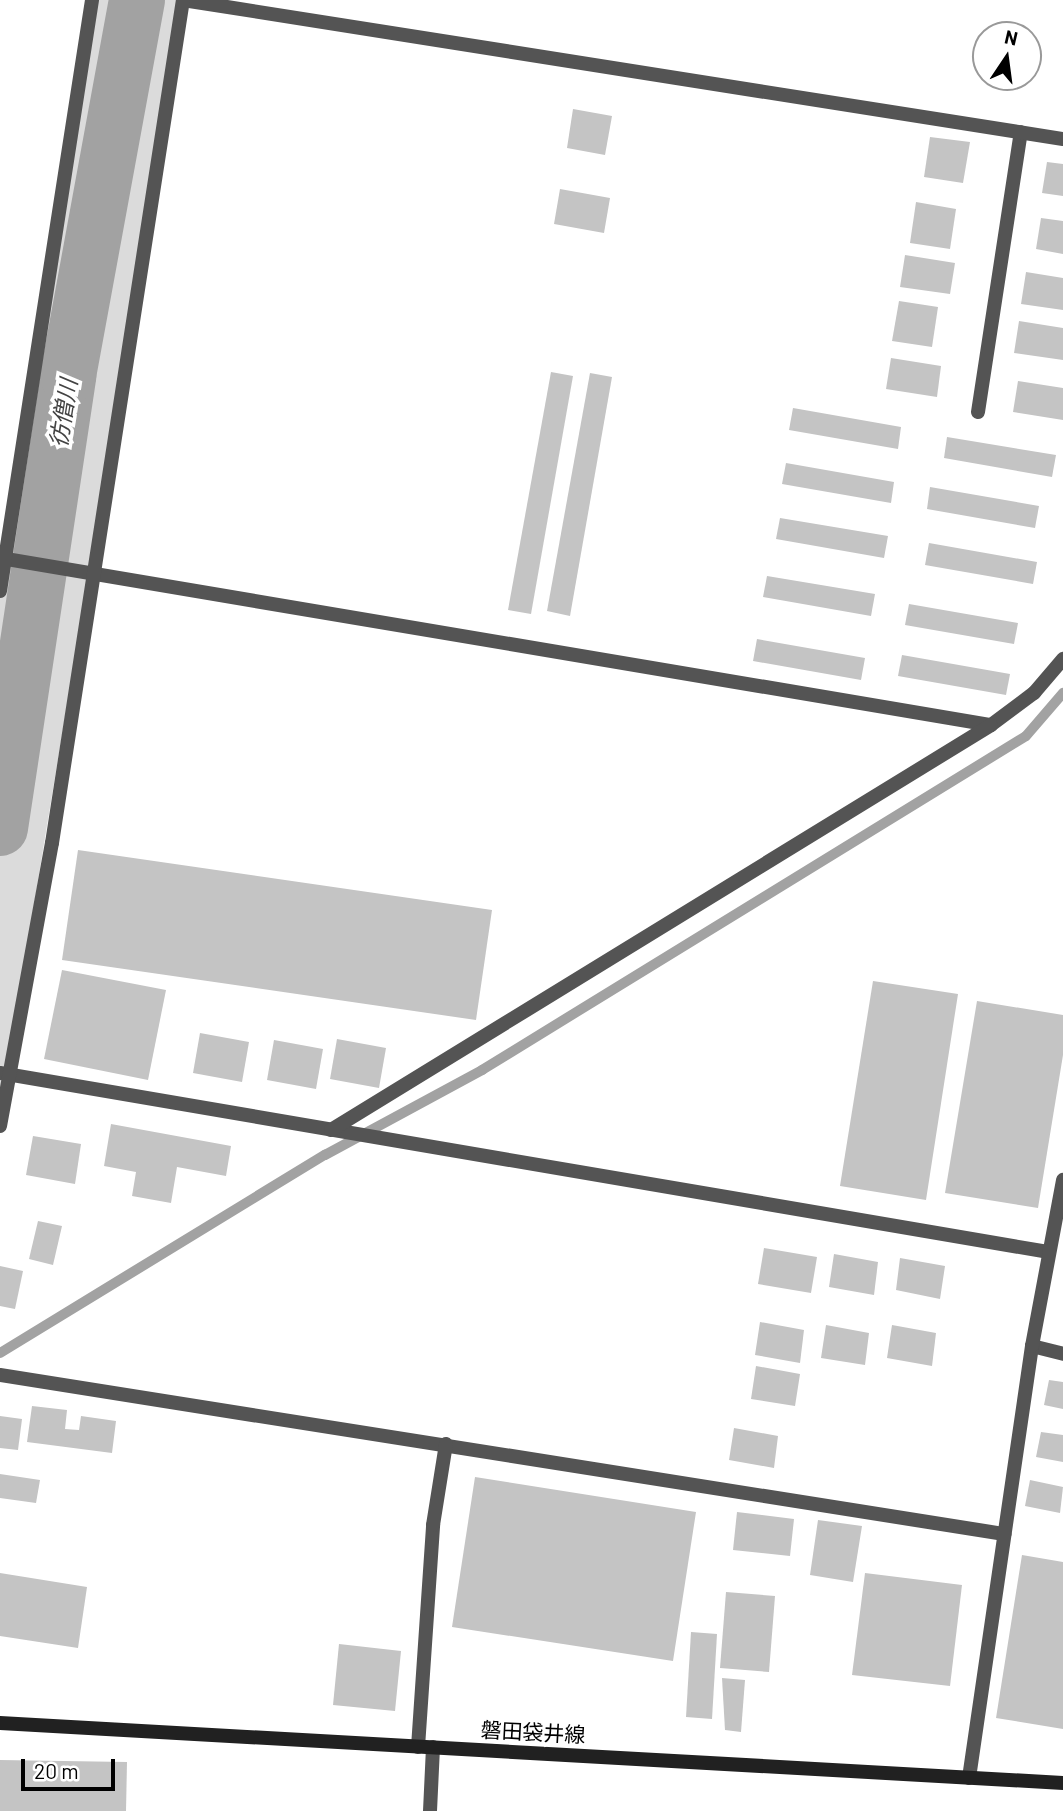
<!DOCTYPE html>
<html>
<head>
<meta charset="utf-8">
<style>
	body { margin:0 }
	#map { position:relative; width:1063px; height:1811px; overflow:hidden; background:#fff; font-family:Barlow,"Noto Sans JP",sans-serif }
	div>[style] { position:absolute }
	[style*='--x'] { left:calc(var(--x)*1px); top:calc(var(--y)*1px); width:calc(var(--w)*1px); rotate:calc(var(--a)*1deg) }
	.green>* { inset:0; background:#dbdbdb }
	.stream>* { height:10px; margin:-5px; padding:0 5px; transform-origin:5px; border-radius:5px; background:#a2a2a2 }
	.river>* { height:56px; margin:-28px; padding:0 28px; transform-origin:28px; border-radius:28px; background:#a2a2a2 }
	.building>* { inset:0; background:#c4c4c4 }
	.minor>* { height:14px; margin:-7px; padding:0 7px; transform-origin:7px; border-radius:7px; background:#545454 }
	.tertiary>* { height:14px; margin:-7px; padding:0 7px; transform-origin:7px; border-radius:7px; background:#545454 }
	.secondary>* { height:14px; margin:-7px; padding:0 7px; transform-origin:7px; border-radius:7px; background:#212121 }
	span { translate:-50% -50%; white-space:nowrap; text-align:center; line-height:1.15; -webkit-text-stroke:7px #fff; paint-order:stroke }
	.street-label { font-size:21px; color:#000 }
	.water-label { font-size:23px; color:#434343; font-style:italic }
	.north { position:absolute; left:972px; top:21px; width:70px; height:70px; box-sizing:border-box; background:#fff; border:2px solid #999; border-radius:50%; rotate:13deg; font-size:19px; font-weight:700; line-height:28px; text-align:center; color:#000 }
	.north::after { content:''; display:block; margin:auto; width:24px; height:32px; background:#000; clip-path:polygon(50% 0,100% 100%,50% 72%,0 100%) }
	.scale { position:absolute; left:21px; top:1759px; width:94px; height:32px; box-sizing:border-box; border:4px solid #000; border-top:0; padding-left:9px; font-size:21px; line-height:24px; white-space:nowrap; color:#000; -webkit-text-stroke:5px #fff; paint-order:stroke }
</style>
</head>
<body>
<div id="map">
	<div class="green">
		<i style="clip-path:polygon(94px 0,183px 0,0 1111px,0 591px)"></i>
	</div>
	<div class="stream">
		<i style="--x:0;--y:1353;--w:381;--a:-31.4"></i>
		<i style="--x:325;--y:1155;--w:179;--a:-28.4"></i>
		<i style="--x:482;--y:1070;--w:638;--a:-31.55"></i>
		<i style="--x:1026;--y:736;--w:57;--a:-49.3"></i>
	</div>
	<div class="river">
		<i style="--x:0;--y:828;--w:457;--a:-81.4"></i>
		<i style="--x:68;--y:376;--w:382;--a:-79.6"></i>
	</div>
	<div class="building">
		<i style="clip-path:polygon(573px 109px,612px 116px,605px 155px,567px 148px)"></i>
		<i style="clip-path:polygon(930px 137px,970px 142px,963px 183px,924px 177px)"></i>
		<i style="clip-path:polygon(1047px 162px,1063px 164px,1063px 196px,1042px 193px)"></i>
		<i style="clip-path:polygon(560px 189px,610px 198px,604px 233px,554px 224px)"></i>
		<i style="clip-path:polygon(916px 202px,956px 209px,950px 249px,910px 243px)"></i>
		<i style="clip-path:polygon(1041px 218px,1063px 221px,1063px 254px,1036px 249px)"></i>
		<i style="clip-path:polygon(905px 255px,955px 263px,950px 294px,900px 287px)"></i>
		<i style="clip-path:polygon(1026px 272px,1063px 278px,1063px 310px,1021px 304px)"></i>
		<i style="clip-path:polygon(899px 301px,938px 307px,932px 347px,892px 341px)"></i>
		<i style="clip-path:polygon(1019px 321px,1063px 328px,1063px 360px,1014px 353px)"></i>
		<i style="clip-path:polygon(891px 358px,941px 366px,937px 397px,886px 389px)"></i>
		<i style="clip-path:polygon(551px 372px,573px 376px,531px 614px,508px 610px)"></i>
		<i style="clip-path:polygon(590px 373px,612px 377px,570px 616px,547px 611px)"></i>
		<i style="clip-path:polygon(1018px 381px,1063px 388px,1063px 420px,1013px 412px)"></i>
		<i style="clip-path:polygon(793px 408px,901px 427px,898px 449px,789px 430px)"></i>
		<i style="clip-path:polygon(947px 437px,1056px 455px,1052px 477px,944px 458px)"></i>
		<i style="clip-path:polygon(786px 463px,894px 482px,891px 503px,782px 484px)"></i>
		<i style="clip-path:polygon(930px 487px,1039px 506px,1035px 528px,927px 509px)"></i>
		<i style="clip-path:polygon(780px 518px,888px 536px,884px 558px,776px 539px)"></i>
		<i style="clip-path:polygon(929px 543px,1037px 562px,1033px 584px,925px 565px)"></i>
		<i style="clip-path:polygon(767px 576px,875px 594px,871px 616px,763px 597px)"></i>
		<i style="clip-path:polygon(909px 604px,1018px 623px,1014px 644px,905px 625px)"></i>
		<i style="clip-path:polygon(757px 639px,865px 658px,861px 680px,753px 661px)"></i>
		<i style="clip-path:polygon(902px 655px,1010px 674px,1006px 695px,898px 676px)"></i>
		<i style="clip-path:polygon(78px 850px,492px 910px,476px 1020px,62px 960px)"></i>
		<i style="clip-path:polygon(62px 970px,166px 990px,148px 1080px,44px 1059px)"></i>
		<i style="clip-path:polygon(873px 981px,958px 994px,926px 1200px,840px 1186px)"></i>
		<i style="clip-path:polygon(977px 1001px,1063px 1015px,1063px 1055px,1038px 1208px,945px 1193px)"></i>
		<i style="clip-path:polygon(200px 1033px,249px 1042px,242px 1082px,193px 1073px)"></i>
		<i style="clip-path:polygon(337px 1039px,386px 1048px,379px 1088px,330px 1079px)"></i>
		<i style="clip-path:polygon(274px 1040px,323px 1049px,316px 1089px,267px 1080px)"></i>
		<i style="clip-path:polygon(111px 1124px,231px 1146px,226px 1176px,177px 1167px,171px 1203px,132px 1196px,136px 1172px,104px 1166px)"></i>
		<i style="clip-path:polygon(33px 1136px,81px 1144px,75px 1184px,26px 1175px)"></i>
		<i style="clip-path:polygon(38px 1221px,62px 1226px,53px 1265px,29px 1259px)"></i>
		<i style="clip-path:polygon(764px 1248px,817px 1257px,811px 1293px,758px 1284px)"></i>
		<i style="clip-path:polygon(834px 1254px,878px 1262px,874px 1295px,829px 1287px)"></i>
		<i style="clip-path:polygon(900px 1258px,945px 1266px,940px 1299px,896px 1290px)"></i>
		<i style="clip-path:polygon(0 1266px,23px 1271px,15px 1309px,0 1306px)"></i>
		<i style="clip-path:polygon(760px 1322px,804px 1330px,800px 1363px,755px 1355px)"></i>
		<i style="clip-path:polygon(826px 1325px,869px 1333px,865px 1365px,821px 1358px)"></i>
		<i style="clip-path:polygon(892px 1325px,936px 1333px,932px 1366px,887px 1358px)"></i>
		<i style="clip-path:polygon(756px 1366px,800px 1374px,795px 1406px,751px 1399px)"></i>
		<i style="clip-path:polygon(1049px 1380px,1063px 1382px,1063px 1409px,1044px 1405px)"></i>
		<i style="clip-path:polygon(32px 1406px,67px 1410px,65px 1429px,79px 1430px,81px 1416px,116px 1421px,112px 1453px,27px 1442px)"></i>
		<i style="clip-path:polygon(0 1416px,22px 1419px,18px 1450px,0 1448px)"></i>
		<i style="clip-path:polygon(734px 1428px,778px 1436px,774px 1468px,729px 1460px)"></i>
		<i style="clip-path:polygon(1041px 1432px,1063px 1435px,1063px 1462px,1036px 1457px)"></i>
		<i style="clip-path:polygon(0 1474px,40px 1480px,36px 1503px,0 1498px)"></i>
		<i style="clip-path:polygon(475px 1477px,696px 1512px,673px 1661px,452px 1627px)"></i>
		<i style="clip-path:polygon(1030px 1480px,1063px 1487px,1060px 1513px,1025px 1506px)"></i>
		<i style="clip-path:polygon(737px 1512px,794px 1519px,790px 1556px,733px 1550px)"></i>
		<i style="clip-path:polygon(818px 1520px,862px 1526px,853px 1582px,810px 1575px)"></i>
		<i style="clip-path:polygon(1022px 1555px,1063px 1562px,1063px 1729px,996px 1718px)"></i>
		<i style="clip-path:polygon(0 1573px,87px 1587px,78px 1648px,0 1636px)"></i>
		<i style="clip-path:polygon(865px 1573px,962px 1585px,950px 1686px,852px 1675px)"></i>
		<i style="clip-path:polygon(726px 1592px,775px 1596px,769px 1672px,720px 1668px)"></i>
		<i style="clip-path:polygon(691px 1632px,717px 1634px,712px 1719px,686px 1717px)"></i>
		<i style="clip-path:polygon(339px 1644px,401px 1651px,395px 1711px,333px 1705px)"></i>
		<i style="clip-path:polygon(722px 1678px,745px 1680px,741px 1732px,725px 1730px)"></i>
		<i style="clip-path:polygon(0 1760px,127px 1762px,126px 1811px,0 1811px)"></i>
	</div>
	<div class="minor">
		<i style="--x:978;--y:412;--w:283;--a:-81.3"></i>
		<i style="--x:0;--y:558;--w:1005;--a:9.57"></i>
		<i style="--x:991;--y:725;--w:54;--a:-36.7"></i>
		<i style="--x:1034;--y:693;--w:45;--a:-49.5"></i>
		<i style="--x:0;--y:591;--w:598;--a:-81.15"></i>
		<i style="--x:0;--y:1073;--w:1063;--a:9.69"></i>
		<i style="--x:331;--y:1130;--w:774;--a:-31.53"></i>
		<i style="--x:1032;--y:1346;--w:32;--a:14"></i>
		<i style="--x:0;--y:1375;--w:1017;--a:9"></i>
		<i style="--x:418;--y:1747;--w:223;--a:-86.1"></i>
		<i style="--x:433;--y:1525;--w:82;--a:-80.9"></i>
		<i style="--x:969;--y:1778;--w:437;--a:-81.7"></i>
		<i style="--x:1032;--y:1346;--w:169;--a:-79.4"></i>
		<i style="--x:430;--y:1811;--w:64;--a:-87.3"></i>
	</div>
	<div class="tertiary">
		<i style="--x:183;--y:0;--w:891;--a:8.98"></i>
		<i style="--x:0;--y:1126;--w:288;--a:-79.6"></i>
		<i style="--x:52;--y:843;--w:853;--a:-81.17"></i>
	</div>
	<div class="secondary">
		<i style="--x:0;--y:1723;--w:1065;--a:3.23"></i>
	</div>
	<div class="street-label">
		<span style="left:533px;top:1732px;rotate:3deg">磐田袋井線</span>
	</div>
	<div class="water-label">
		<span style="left:63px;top:413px;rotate:-81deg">彷僧川</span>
	</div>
	<div class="north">N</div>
	<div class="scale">20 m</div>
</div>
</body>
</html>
